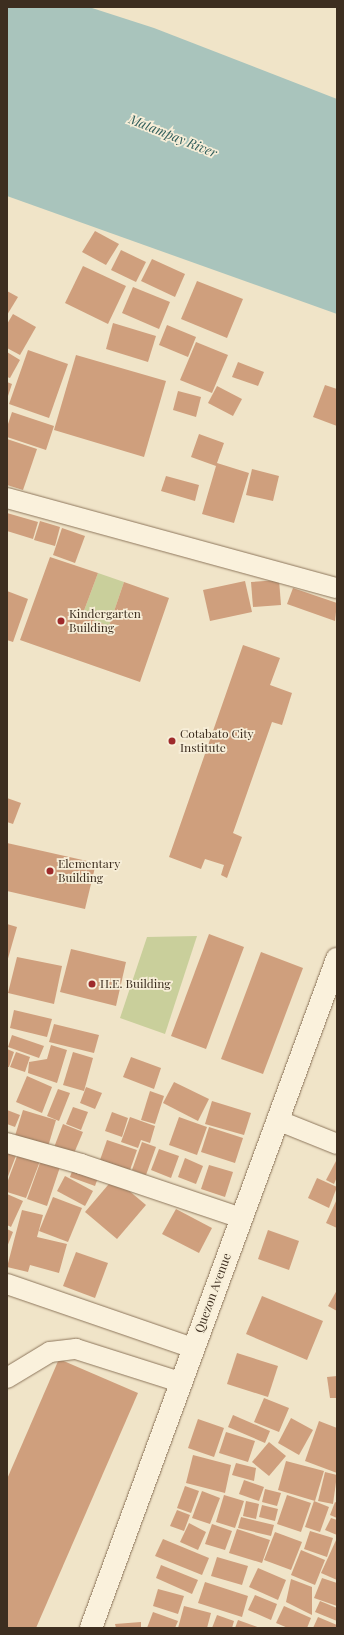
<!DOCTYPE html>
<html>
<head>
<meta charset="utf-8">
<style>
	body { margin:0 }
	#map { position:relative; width:344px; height:1635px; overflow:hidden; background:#f0e4c8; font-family:"Playfair Display",serif }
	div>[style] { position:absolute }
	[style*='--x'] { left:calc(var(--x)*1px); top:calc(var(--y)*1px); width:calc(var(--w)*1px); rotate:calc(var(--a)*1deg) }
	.green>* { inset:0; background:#c9cf9b }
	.water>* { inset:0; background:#a9c4bc }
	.building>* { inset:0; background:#cf9f7d }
	.roads { filter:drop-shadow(0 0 1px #8d765c) drop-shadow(0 0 1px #8d765c) }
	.street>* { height:20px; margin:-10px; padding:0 10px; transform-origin:10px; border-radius:10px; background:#faf1dc }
	.secondary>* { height:22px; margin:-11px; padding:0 11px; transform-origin:11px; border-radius:11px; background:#faf1dc }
	.dots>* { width:11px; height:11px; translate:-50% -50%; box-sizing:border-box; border:2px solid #f7eed8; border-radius:50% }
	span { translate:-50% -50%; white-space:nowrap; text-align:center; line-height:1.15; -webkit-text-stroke:3.5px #f7eed8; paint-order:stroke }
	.poi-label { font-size:12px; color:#3d2e20 }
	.left { translate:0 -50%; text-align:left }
	.street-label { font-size:12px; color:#3d2e20 }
	.water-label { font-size:13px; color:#2f5d5a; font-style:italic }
	.frame { position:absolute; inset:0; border:8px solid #3d2e20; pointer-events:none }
</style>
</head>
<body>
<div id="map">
	<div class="green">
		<i style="clip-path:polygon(98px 573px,124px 582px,109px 626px,82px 616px)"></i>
		<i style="clip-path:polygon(197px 936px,165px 1034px,120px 1018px,147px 937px)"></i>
	</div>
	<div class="water">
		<i style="clip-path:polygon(7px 7px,92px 8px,154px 28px,337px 99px,337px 314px,7px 196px)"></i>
	</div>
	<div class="building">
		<i style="clip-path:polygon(95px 231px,119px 244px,106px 265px,82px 252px)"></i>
		<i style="clip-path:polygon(121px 250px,146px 262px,136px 282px,111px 270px)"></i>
		<i style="clip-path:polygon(152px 259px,185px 274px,175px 297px,141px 281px)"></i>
		<i style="clip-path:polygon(83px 266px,126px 286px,108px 324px,65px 303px)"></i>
		<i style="clip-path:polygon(197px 281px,243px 299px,227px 338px,181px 319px)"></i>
		<i style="clip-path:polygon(133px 287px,170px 302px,159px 329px,122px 313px)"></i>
		<i style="clip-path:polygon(7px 291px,18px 297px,7px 315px)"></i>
		<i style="clip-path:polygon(13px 314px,36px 327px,20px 355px,7px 348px,7px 324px)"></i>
		<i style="clip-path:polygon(113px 323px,156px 336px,148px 362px,106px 349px)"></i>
		<i style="clip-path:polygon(167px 325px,196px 337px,188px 357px,159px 345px)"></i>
		<i style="clip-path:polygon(196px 342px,228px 355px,212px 393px,180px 380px)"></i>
		<i style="clip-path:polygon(28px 350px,68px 364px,49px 418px,9px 404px)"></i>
		<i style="clip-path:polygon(7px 352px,20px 360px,10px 378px,7px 377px)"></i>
		<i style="clip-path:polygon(76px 355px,166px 381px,144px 457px,54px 430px)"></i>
		<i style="clip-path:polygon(238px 362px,264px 372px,258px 386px,232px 377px)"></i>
		<i style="clip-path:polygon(7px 382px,12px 384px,7px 399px)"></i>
		<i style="clip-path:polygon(325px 385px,337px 389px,337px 426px,313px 417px)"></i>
		<i style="clip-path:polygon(217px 386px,242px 399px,233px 416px,208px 403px)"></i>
		<i style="clip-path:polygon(178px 391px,201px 397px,196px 417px,173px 410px)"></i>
		<i style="clip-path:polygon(12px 412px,54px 426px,46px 450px,7px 437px,7px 427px)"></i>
		<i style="clip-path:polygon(199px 434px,224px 443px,217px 463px,249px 473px,234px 523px,202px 514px,216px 466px,191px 457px)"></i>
		<i style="clip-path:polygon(7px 439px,37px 449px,23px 490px,7px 485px)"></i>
		<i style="clip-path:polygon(252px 469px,279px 476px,273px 501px,246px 495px)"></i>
		<i style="clip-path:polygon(166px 476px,199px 485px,195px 501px,161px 491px)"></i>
		<i style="clip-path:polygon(7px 513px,38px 522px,33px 539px,7px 531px)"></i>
		<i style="clip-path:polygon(40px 521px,60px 527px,55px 546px,34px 540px)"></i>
		<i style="clip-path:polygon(62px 528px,85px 536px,75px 563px,53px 555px)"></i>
		<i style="clip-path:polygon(50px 557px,98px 573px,82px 616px,109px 626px,124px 582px,169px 598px,140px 682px,20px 640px)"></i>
		<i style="clip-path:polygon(279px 580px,281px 605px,253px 607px,251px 582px)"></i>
		<i style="clip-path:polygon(245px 581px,252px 612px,210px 621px,203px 590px)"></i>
		<i style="clip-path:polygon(293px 588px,337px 603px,335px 621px,287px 604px)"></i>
		<i style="clip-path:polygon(7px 591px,28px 599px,13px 642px,7px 640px)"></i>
		<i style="clip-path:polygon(243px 645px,280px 658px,270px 685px,292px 693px,282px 725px,272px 722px,233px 833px,242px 837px,227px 878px,221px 875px,224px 865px,205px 859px,201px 869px,169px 857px)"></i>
		<i style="clip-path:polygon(7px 798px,21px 803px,13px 824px,7px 822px)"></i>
		<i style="clip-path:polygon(7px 843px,96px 863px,85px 909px,7px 891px)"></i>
		<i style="clip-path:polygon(7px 924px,17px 927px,7px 962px)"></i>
		<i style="clip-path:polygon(209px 934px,244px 947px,206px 1049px,171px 1036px)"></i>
		<i style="clip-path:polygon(71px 949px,126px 962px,116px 1006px,60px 992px)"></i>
		<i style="clip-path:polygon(261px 952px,303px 968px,263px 1074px,221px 1059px)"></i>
		<i style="clip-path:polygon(17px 957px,62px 966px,54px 1004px,8px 993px)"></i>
		<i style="clip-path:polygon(14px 1010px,52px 1019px,47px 1037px,10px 1028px)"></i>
		<i style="clip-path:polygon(54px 1024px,99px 1035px,94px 1053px,49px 1042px)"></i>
		<i style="clip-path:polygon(12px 1035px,44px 1046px,39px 1058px,8px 1047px)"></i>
		<i style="clip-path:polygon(51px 1045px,67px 1050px,57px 1083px,28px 1073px,29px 1062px,47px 1059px)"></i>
		<i style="clip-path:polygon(7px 1049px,14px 1052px,9px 1067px,7px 1067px)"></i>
		<i style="clip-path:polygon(16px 1052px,30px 1057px,25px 1072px,10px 1067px)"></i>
		<i style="clip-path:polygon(73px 1052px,93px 1058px,84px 1091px,63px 1085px)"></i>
		<i style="clip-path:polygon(131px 1057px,161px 1068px,154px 1089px,123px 1077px)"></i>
		<i style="clip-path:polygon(27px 1076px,52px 1087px,42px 1113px,16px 1102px)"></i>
		<i style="clip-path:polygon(174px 1082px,209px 1099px,198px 1121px,163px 1103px)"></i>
		<i style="clip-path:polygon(86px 1087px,102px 1093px,95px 1109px,80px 1103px)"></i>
		<i style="clip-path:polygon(58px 1089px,70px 1093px,59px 1121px,47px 1116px)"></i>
		<i style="clip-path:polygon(150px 1091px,164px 1096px,155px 1124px,141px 1120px)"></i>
		<i style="clip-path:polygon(212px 1101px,251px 1113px,244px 1135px,205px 1124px)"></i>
		<i style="clip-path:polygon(73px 1107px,88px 1112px,81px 1130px,66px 1124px)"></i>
		<i style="clip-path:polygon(7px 1110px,20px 1115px,15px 1127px,7px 1124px)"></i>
		<i style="clip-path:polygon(23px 1110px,56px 1120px,47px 1150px,14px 1139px)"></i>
		<i style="clip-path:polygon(112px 1112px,128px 1118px,122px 1137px,105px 1131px)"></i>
		<i style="clip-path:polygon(130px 1117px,155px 1126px,150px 1143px,141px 1140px,138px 1148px,121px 1142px)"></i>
		<i style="clip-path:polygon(179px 1117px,207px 1127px,197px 1155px,169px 1145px)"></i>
		<i style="clip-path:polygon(63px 1124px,83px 1132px,72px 1158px,53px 1150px)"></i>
		<i style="clip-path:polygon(209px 1127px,243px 1138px,235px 1163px,201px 1152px)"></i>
		<i style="clip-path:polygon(107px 1140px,137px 1150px,130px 1170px,100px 1160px)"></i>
		<i style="clip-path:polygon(142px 1142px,156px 1147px,146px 1175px,132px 1170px)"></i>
		<i style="clip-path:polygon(7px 1149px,17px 1153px,7px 1179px)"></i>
		<i style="clip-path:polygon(159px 1149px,179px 1156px,171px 1178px,151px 1170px)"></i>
		<i style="clip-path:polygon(19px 1151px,40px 1161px,26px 1198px,7px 1192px,7px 1183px)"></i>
		<i style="clip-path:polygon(185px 1158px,203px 1166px,196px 1184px,178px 1177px)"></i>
		<i style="clip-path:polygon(41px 1160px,60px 1167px,47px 1206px,27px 1199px)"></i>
		<i style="clip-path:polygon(336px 1161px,337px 1177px,334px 1184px,326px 1180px)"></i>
		<i style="clip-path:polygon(75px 1163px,100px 1172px,95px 1186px,70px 1177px)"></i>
		<i style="clip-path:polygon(209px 1165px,233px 1172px,225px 1197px,201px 1189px)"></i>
		<i style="clip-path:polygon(65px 1176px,93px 1191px,85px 1206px,57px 1191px)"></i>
		<i style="clip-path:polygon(114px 1178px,146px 1205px,117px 1239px,85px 1212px)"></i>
		<i style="clip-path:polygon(317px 1178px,337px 1187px,329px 1208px,308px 1198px)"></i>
		<i style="clip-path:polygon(7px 1194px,23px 1201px,11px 1227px,7px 1225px)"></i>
		<i style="clip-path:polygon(53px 1197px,82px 1208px,68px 1242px,39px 1231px)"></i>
		<i style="clip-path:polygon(337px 1199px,337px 1228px,326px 1223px)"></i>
		<i style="clip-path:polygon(176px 1209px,212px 1228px,199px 1253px,162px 1234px)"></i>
		<i style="clip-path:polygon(22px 1210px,43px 1215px,37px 1237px,67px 1244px,59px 1273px,30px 1265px,28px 1272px,7px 1267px)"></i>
		<i style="clip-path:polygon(7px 1229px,13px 1232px,7px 1247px)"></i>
		<i style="clip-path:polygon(268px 1230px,299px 1241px,289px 1270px,258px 1259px)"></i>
		<i style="clip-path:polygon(76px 1252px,108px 1263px,95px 1298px,63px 1286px)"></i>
		<i style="clip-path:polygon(337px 1290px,337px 1311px,328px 1306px)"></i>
		<i style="clip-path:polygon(262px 1296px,323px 1321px,307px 1360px,246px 1334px)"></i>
		<i style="clip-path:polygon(237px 1353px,278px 1366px,268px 1397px,227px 1384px)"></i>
		<i style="clip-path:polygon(59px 1359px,138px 1393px,36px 1628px,7px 1628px,7px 1479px)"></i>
		<i style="clip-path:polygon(337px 1376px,337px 1398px,330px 1398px,327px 1377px)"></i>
		<i style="clip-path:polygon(264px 1398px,289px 1408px,279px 1432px,254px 1422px)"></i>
		<i style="clip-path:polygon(233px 1415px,270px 1431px,265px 1443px,228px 1427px)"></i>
		<i style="clip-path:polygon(291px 1418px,313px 1430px,299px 1455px,278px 1443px)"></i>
		<i style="clip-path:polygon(198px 1419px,224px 1428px,214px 1457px,188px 1448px)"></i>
		<i style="clip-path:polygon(319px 1421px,337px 1428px,337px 1473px,305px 1461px)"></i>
		<i style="clip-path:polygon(226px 1432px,255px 1441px,248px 1462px,219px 1453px)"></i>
		<i style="clip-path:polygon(269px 1442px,286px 1456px,269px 1476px,252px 1462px)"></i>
		<i style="clip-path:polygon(193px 1455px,231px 1465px,225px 1493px,186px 1483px)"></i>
		<i style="clip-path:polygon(286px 1461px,324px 1471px,315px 1501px,278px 1490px)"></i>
		<i style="clip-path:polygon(236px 1463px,256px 1468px,254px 1481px,232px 1475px)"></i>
		<i style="clip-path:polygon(325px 1472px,337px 1475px,333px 1504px,318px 1501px)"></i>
		<i style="clip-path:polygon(244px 1480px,264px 1487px,259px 1501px,239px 1494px)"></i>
		<i style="clip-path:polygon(185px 1486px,199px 1491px,191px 1513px,177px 1508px)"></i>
		<i style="clip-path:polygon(265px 1489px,281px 1493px,277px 1506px,262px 1502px)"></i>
		<i style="clip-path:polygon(202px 1491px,220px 1498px,210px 1524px,192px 1518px)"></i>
		<i style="clip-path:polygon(224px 1495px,244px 1501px,235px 1528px,216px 1522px)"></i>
		<i style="clip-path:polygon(287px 1495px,311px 1503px,301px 1532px,277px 1524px)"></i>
		<i style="clip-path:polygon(246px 1501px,259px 1504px,256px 1519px,243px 1516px)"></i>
		<i style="clip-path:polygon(314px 1501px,329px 1507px,320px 1532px,305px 1527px)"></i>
		<i style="clip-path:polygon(335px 1502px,337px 1503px,337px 1518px,330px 1515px)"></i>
		<i style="clip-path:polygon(262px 1505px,278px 1509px,275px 1521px,259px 1517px)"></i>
		<i style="clip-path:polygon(177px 1510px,190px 1515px,184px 1531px,170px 1526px)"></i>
		<i style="clip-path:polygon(241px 1517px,274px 1525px,271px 1536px,238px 1528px)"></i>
		<i style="clip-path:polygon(331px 1518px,337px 1520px,337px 1535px,325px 1530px)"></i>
		<i style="clip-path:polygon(189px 1523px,206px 1532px,198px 1550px,180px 1542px)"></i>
		<i style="clip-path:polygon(212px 1524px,232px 1531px,225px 1550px,205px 1544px)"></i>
		<i style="clip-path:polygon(237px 1529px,270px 1540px,262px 1563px,229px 1553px)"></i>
		<i style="clip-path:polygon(310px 1531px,333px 1538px,327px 1557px,304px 1549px)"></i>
		<i style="clip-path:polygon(275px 1532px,302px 1542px,291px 1570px,264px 1560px)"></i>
		<i style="clip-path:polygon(337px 1538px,337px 1580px,321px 1573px)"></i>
		<i style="clip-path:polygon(163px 1539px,209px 1558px,202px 1575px,155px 1556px)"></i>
		<i style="clip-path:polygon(301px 1550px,325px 1560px,315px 1585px,291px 1575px)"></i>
		<i style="clip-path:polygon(217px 1557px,248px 1566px,242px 1585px,211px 1576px)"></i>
		<i style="clip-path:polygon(161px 1565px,198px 1580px,192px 1594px,156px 1578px)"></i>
		<i style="clip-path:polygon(258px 1568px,286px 1580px,278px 1600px,249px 1587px)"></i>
		<i style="clip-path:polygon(322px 1578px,337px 1583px,337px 1606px,314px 1598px)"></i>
		<i style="clip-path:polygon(291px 1579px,312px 1587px,312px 1615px,286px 1602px)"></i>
		<i style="clip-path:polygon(205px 1582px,248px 1596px,242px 1617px,198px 1603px)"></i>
		<i style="clip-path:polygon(158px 1589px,184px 1596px,178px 1614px,153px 1606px)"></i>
		<i style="clip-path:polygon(255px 1595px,277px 1604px,271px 1620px,248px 1610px)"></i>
		<i style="clip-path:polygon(320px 1601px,337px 1608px,337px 1621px,315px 1612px)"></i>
		<i style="clip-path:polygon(184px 1606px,211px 1613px,207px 1628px,178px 1628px)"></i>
		<i style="clip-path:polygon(284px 1606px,311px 1618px,307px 1628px,288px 1628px,276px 1623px)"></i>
		<i style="clip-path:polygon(153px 1612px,178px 1621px,175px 1628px,147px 1628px)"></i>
		<i style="clip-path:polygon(217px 1615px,234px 1621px,232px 1628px,212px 1628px)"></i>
		<i style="clip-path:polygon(318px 1617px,337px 1625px,337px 1628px,313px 1628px)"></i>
		<i style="clip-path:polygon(238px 1620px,260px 1628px,235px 1628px)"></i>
		<i style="clip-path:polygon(141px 1622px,141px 1628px,116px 1628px,115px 1624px)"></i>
	</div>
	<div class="roads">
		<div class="street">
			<i style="--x:7;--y:498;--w:342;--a:15.3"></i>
			<i style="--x:277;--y:1120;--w:65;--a:21.8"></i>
			<i style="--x:7;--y:1143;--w:77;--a:15.8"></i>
			<i style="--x:81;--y:1164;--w:169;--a:18.6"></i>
			<i style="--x:7;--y:1284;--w:197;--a:19"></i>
			<i style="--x:7;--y:1378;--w:50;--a:-31.2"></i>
			<i style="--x:50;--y:1352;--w:26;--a:-7"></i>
			<i style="--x:76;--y:1349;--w:109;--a:17.6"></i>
		</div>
		<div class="secondary">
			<i style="--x:91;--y:1628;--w:713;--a:-69.81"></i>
		</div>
	</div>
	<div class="dots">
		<i style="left:61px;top:621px;background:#9e2a2b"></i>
		<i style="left:172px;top:741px;background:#9e2a2b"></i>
		<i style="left:50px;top:871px;background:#9e2a2b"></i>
		<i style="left:92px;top:984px;background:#9e2a2b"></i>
	</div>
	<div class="poi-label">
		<span class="left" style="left:69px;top:621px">Kindergarten<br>Building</span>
		<span class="left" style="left:180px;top:741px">Cotabato City<br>Institute</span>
		<span class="left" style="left:58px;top:871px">Elementary<br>Building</span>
		<span class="left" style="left:100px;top:984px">H.E. Building</span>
	</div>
	<div class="street-label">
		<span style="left:213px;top:1293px;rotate:-70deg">Quezon Avenue</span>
	</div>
	<div class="water-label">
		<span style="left:173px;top:136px;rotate:22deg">Matampay River</span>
	</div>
	<div class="frame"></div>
</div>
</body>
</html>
